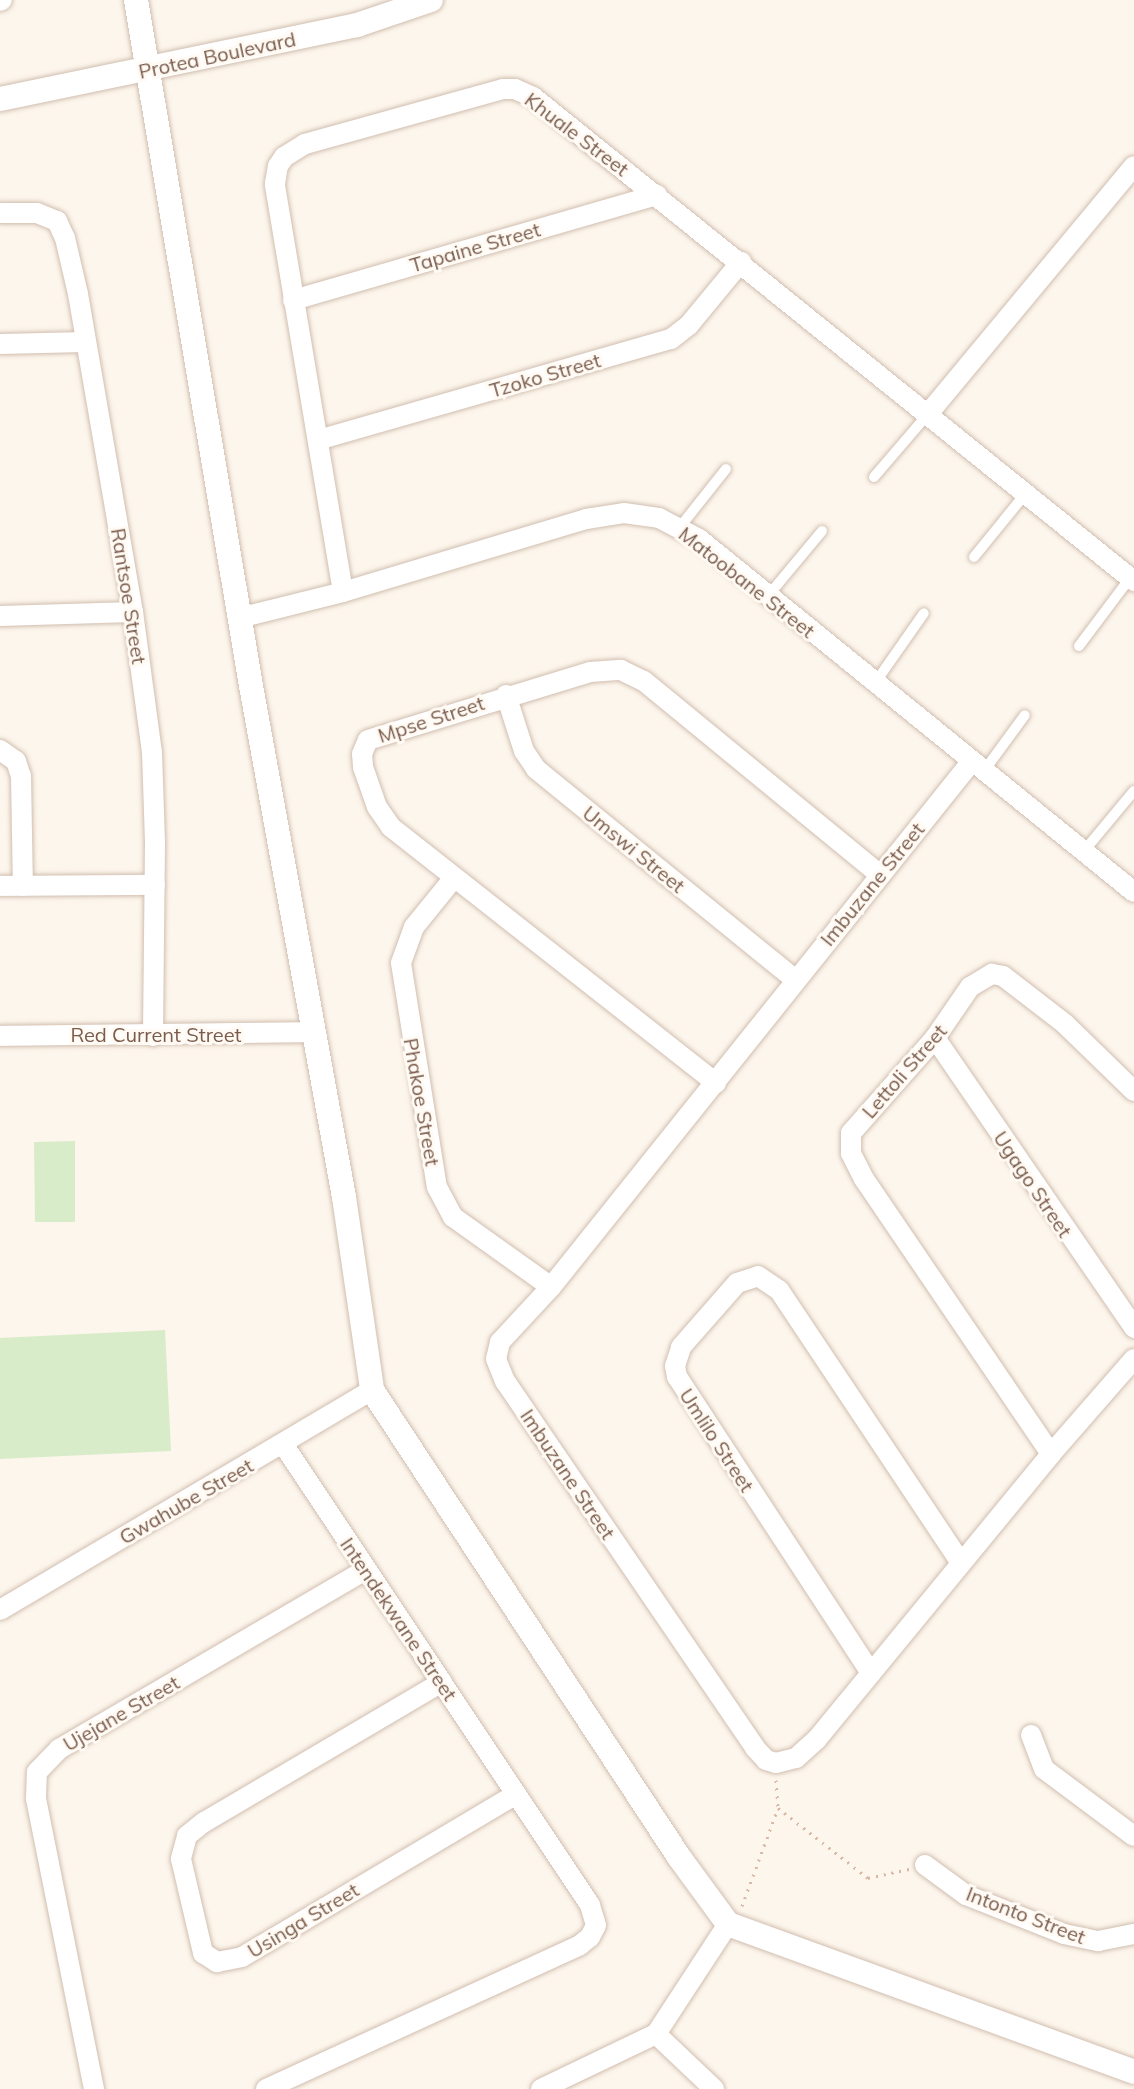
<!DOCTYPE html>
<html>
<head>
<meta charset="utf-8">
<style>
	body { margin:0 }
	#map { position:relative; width:1134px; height:2089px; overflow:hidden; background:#fdf6ec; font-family:Mulish,sans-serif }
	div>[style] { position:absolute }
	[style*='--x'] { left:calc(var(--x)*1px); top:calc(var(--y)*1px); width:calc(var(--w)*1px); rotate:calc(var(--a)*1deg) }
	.green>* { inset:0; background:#d8ecc9 }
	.path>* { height:3px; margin-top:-1.5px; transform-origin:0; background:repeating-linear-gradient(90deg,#d9b8a5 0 2px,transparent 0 8px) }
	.roads { filter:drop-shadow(0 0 2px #d1beb0) drop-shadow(0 0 2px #d1beb0) }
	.service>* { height:10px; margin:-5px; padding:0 5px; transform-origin:5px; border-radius:5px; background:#fff }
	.minor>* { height:20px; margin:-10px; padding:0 10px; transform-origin:10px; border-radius:10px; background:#fff }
	.tertiary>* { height:24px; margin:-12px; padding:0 12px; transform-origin:12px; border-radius:12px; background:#fff }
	span { translate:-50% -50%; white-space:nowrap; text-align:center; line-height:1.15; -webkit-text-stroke:6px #fffaf3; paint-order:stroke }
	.street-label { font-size:20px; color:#7a5c4d }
</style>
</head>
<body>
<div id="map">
	<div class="green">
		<i style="clip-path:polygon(75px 1141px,75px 1222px,35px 1222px,34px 1142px)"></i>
		<i style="clip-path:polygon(165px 1330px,171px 1451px,0 1459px,0 1338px)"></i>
	</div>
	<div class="path">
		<i style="--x:776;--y:1780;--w:28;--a:86"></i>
		<i style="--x:778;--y:1808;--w:114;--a:37.9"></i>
		<i style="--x:868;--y:1878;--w:42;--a:-12.4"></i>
		<i style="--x:742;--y:1906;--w:104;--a:-69.8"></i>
	</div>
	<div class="roads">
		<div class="service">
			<i style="--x:874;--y:477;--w:83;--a:-49.4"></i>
			<i style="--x:680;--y:527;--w:74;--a:-51.6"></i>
			<i style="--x:974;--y:557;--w:82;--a:-50.9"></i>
			<i style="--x:767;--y:597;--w:86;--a:-50.2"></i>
			<i style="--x:1079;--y:646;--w:85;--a:-53.1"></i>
			<i style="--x:875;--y:683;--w:85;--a:-55"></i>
			<i style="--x:984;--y:771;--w:69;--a:-53.8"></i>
			<i style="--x:1084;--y:851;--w:78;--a:-50.2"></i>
		</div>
		<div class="minor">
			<i style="--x:0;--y:1;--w:2;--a:-27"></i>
			<i style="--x:0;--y:213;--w:37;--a:0"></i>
			<i style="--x:37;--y:213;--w:22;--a:22"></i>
			<i style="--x:57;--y:221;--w:19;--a:65"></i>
			<i style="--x:65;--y:238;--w:57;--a:76.9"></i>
			<i style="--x:78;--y:294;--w:323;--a:80.2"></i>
			<i style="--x:133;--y:612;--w:141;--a:82.3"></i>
			<i style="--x:152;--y:752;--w:91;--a:88.1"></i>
			<i style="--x:155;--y:843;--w:193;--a:90.6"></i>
			<i style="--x:293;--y:300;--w:379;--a:-16.1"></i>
			<i style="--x:0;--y:344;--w:85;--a:-1.3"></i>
			<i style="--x:928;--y:414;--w:322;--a:-50.3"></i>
			<i style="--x:318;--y:440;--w:367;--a:-16"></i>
			<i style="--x:671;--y:339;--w:23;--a:-38"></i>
			<i style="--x:689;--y:325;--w:82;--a:-50.5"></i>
			<i style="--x:343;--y:592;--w:414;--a:-99.5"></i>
			<i style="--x:275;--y:184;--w:18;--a:-81"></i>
			<i style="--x:278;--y:166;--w:11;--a:-56"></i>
			<i style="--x:284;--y:157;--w:25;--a:-32"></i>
			<i style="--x:305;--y:144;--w:205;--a:-15.5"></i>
			<i style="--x:503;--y:89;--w:12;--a:0"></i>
			<i style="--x:515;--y:89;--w:20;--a:24"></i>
			<i style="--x:533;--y:97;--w:772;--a:38.85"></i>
			<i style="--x:0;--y:616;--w:133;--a:-1.7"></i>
			<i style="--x:239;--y:618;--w:107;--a:-14"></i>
			<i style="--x:343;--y:592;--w:254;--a:-16.7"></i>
			<i style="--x:586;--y:519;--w:38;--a:-9"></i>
			<i style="--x:624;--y:513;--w:35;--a:8"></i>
			<i style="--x:659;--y:518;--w:45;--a:27.7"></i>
			<i style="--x:699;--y:539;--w:560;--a:39.06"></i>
			<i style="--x:506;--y:695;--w:59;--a:72.2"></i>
			<i style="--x:524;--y:751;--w:22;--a:56"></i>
			<i style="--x:536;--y:769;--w:333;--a:39.1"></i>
			<i style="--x:0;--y:750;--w:19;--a:35"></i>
			<i style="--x:16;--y:761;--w:16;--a:72"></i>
			<i style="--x:21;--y:776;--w:110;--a:89"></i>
			<i style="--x:972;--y:761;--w:674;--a:128.67"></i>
			<i style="--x:551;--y:1287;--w:75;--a:132.8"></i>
			<i style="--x:500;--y:1342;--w:17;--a:103"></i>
			<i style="--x:496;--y:1359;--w:24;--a:68"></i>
			<i style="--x:505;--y:1381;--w:444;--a:55.7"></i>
			<i style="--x:755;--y:1748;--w:16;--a:47"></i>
			<i style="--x:766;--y:1760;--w:10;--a:17"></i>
			<i style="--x:776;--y:1763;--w:21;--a:-14"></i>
			<i style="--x:796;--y:1758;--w:28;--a:-42"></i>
			<i style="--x:817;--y:1739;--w:369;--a:-50.6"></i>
			<i style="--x:1051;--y:1454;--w:126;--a:-48.9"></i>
			<i style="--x:453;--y:879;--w:62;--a:129.1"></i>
			<i style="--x:414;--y:927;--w:38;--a:110"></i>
			<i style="--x:401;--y:963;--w:227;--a:80.9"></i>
			<i style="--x:437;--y:1187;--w:34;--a:62"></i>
			<i style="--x:453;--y:1217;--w:120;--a:35.5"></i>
			<i style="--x:0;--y:886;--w:155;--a:-0.4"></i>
			<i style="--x:0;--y:1036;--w:311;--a:-0.7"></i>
			<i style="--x:935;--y:1038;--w:352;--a:55.5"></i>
			<i style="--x:716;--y:1083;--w:414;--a:-141.8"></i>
			<i style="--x:391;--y:827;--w:24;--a:-125"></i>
			<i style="--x:377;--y:807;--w:42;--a:-109.3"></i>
			<i style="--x:363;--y:767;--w:13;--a:-94"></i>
			<i style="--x:362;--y:754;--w:15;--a:-67"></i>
			<i style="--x:368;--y:740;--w:232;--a:-17"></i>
			<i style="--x:590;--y:672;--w:31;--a:-4"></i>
			<i style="--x:621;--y:670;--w:25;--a:26"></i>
			<i style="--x:644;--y:681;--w:304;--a:39.4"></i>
			<i style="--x:1051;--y:1454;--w:333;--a:-124.2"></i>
			<i style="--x:864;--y:1179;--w:29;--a:-117"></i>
			<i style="--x:851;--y:1153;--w:20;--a:-90"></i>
			<i style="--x:851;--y:1133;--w:127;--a:-48.5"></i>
			<i style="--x:935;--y:1038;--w:62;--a:-55.5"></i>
			<i style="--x:970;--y:987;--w:26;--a:-31"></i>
			<i style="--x:992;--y:974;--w:11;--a:10"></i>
			<i style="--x:1003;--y:976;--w:78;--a:37.7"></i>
			<i style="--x:1065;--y:1024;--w:96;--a:44.2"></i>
			<i style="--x:0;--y:1610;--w:432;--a:-30.6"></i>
			<i style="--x:871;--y:1673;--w:354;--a:-123.2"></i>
			<i style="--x:677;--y:1377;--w:11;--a:-100"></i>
			<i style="--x:675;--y:1366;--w:20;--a:-72"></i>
			<i style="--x:681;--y:1347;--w:85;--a:-48.8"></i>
			<i style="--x:737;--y:1283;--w:22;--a:-18"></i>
			<i style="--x:758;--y:1276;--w:25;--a:34"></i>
			<i style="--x:779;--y:1290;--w:328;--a:56.3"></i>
			<i style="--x:442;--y:1682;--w:276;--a:149.5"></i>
			<i style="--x:204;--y:1822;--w:22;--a:141"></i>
			<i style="--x:187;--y:1836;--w:24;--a:105"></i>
			<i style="--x:181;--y:1859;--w:97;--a:76.8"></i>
			<i style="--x:203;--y:1953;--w:17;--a:33"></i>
			<i style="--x:217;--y:1962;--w:25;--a:-11"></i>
			<i style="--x:242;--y:1957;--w:319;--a:-30.7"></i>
			<i style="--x:1031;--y:1735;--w:36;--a:69"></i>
			<i style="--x:1044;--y:1769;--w:112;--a:36.7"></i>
			<i style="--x:925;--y:1865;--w:51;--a:36.2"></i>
			<i style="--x:966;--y:1895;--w:105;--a:21.7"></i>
			<i style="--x:1064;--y:1934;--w:35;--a:12"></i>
			<i style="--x:1098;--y:1941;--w:37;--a:-11"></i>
			<i style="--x:656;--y:2034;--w:80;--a:43.5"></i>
			<i style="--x:94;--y:2089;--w:297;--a:-101.3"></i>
			<i style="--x:36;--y:1798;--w:26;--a:-88"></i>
			<i style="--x:37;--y:1772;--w:32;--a:-46"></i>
			<i style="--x:59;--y:1749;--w:355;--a:-30.3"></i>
			<i style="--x:266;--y:2089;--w:345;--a:-24.6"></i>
			<i style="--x:580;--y:1945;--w:13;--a:-39"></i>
			<i style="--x:590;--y:1937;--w:13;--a:-63"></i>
			<i style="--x:596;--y:1925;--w:21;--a:-107"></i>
			<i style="--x:590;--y:1905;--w:554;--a:-123.66"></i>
			<i style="--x:541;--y:2089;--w:127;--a:-25.6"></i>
			<i style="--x:656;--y:2034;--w:131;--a:-56.8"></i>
		</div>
		<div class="tertiary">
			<i style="--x:136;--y:0;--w:696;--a:80.48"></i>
			<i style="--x:251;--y:686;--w:519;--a:79.69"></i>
			<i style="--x:344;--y:1197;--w:195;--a:81.7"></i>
			<i style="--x:372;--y:1390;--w:559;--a:56.68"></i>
			<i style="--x:679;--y:1857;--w:83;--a:53.8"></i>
			<i style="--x:728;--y:1924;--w:432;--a:20"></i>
			<i style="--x:0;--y:99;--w:365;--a:-11.7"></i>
			<i style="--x:357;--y:25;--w:78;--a:-18.7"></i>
		</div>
	</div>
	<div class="street-label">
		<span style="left:217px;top:55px;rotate:-12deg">Protea Boulevard</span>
		<span style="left:577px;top:134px;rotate:37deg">Khuale Street</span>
		<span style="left:475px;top:247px;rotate:-16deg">Tapaine Street</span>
		<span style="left:545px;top:375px;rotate:-16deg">Tzoko Street</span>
		<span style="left:747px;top:582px;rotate:38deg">Matoobane Street</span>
		<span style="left:129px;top:596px;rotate:81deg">Rantsoe Street</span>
		<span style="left:431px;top:719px;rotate:-18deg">Mpse Street</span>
		<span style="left:634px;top:849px;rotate:39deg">Umswi Street</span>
		<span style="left:872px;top:884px;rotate:-51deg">Imbuzane Street</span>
		<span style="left:156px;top:1034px">Red Current Street</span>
		<span style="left:904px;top:1071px;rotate:-49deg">Lettoli Street</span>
		<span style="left:422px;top:1102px;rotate:80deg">Phakoe Street</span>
		<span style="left:1033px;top:1184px;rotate:56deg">Ugago Street</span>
		<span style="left:717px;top:1440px;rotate:57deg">Umlilo Street</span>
		<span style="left:568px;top:1474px;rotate:56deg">Imbuzane Street</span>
		<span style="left:186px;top:1501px;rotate:-30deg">Gwahube Street</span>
		<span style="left:399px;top:1619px;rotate:56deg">Intendekwane Street</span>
		<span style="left:121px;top:1713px;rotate:-30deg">Ujejane Street</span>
		<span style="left:1026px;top:1915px;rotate:21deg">Intonto Street</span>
		<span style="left:303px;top:1920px;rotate:-31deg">Usinga Street</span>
	</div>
</div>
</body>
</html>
